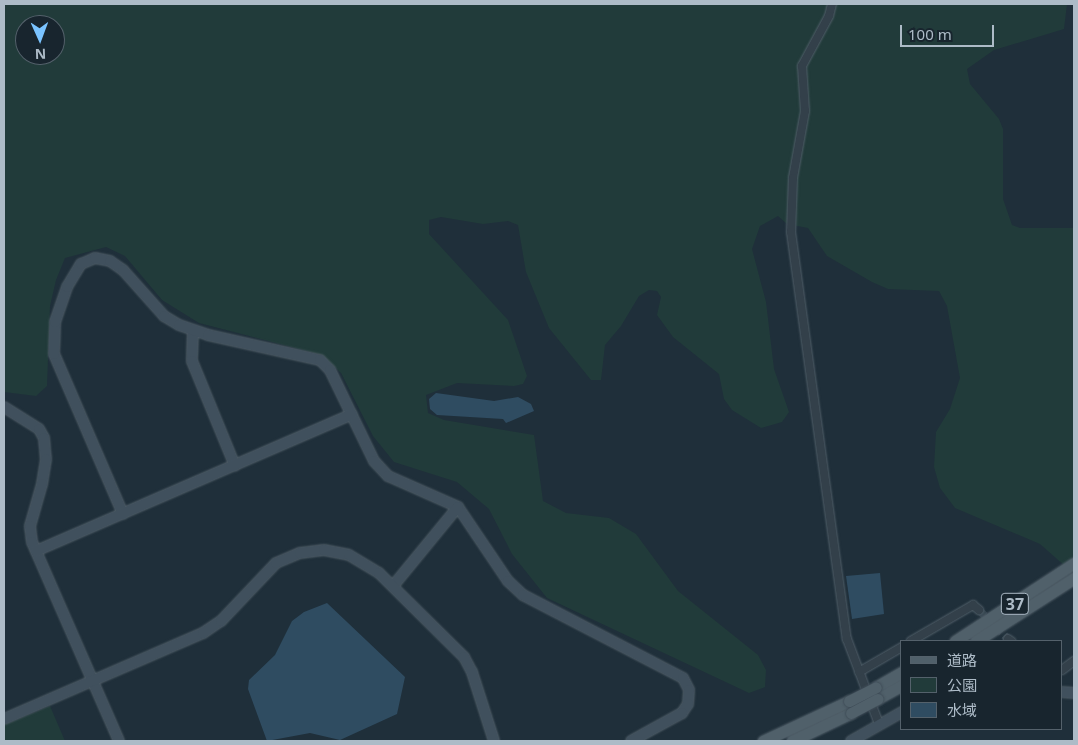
<!DOCTYPE html>
<html>
<head>
<meta charset="utf-8">
<style>
	body { margin:0 }
	#map { position:relative; width:1078px; height:745px; overflow:hidden; background:#1f2f3a; font-family:"Noto Sans","Noto Sans JP",sans-serif }
	div>[style] { position:absolute }
	[style*='--x'] { left:calc(var(--x)*1px); top:calc(var(--y)*1px); width:calc(var(--w)*1px); rotate:calc(var(--a)*1deg) }
	.green>* { inset:0; background:#213b3a }
	.water>* { inset:0; background:#2f4c61 }
	.street-tunnel>* { height:8px; margin-top:-4px; transform-origin:0; background:repeating-linear-gradient(90deg,#34444f 0 8px,transparent 0 12px) }
	.roads { filter:drop-shadow(0 0 1px #505e68) drop-shadow(0 0 1px #505e68) }
	.street>* { height:8px; margin:-4px; padding:0 4px; transform-origin:4px; border-radius:4px; background:#33404a }
	.secondary>* { height:10px; margin:-5px; padding:0 5px; transform-origin:5px; border-radius:5px; background:#40505d }
	.primary>* { height:11px; margin:-5.5px; padding:0 5.5px; transform-origin:5.5px; border-radius:5.5px; background:#50606a }
	.bridges { filter:drop-shadow(0 0 1px #3f4c57) drop-shadow(0 0 1px #3f4c57) }
	.primary-bridge>* { height:11px; margin:-5.5px; padding:0 5.5px; transform-origin:5.5px; border-radius:5.5px; background:#50606a }
	span { translate:-50% -50%; white-space:nowrap; text-align:center; line-height:1.15; -webkit-text-stroke:5px #18252e; paint-order:stroke }
	.shield-label span { padding:1px 4px; background:#18252e; border:1px solid; border-radius:4px; -webkit-text-stroke-width:0 }
	.shield-label { font-size:16px; color:#adbbc7; font-weight:700 }
	.frame { position:absolute; inset:0; border:5px solid #adbbc7; pointer-events:none }
	.legend { position:absolute; left:900px; top:640px; width:162px; height:90px; box-sizing:border-box; background:#18252e; border:1px solid #54616b; margin:0; padding:6px 9px; list-style:none; font-size:15px; color:#adbbc7 }
	.legend li { display:flex; align-items:center; gap:10px; height:25px }
	.legend b { width:25px; border:1px solid #54616b }
	.north { position:absolute; left:15px; top:15px; width:50px; height:50px; box-sizing:border-box; background:#18252e; border:1px solid #54616b; border-radius:50%; rotate:178deg; font-size:14px; font-weight:700; line-height:20px; text-align:center; color:#adbbc7 }
	.north::after { content:''; display:block; margin:auto; width:18px; height:22px; background:#7ac3ff; clip-path:polygon(50% 0,100% 100%,50% 72%,0 100%) }
	.scale { position:absolute; left:900px; top:25px; width:94px; height:22px; box-sizing:border-box; border:2px solid #adbbc7; border-top:0; padding-left:6px; font-size:15px; line-height:18px; white-space:nowrap; color:#adbbc7; -webkit-text-stroke:4px #18252e; paint-order:stroke }
</style>
</head>
<body>
<div id="map">
	<div class="green">
		<i style="clip-path:polygon(evenodd,4px 4px,1067px 4px,1064px 29px,994px 50px,967px 69px,970px 84px,999px 119px,1003px 129px,1003px 199px,1012px 225px,1020px 228px,1074px 228px,1074px 574px,1040px 544px,955px 508px,940px 488px,934px 467px,936px 432px,950px 409px,960px 378px,947px 306px,939px 291px,888px 289px,872px 282px,827px 256px,808px 228px,787px 224px,778px 216px,760px 226px,752px 249px,766px 302px,774px 369px,789px 412px,782px 422px,761px 428px,732px 410px,724px 399px,719px 374px,673px 337px,657px 315px,661px 297px,657px 291px,649px 290px,639px 296px,621px 326px,605px 345px,601px 380px,591px 380px,549px 328px,526px 272px,518px 225px,508px 221px,483px 224px,441px 217px,429px 220px,429px 234px,508px 320px,527px 376px,523px 384px,514px 386px,457px 383px,426px 395px,428px 413px,444px 420px,534px 435px,543px 501px,566px 513px,609px 518px,636px 534px,678px 591px,758px 655px,766px 670px,765px 687px,749px 693px,547px 598px,512px 554px,489px 509px,457px 482px,394px 462px,373px 436px,341px 373px,322px 355px,199px 323px,162px 300px,125px 256px,106px 247px,65px 258px,56px 280px,50px 306px,47px 386px,36px 396px,4px 392px,4px 4px,25px 25px,55px 25px,55px 55px,25px 55px,25px 25px)"></i>
		<i style="clip-path:polygon(50px 706px,65px 741px,4px 741px,4px 725px)"></i>
	</div>
	<div class="water">
		<i style="clip-path:polygon(436px 393px,494px 401px,518px 397px,531px 404px,534px 411px,506px 423px,503px 419px,437px 415px,430px 409px,429px 399px)"></i>
		<i style="clip-path:polygon(880px 573px,884px 614px,852px 619px,846px 576px)"></i>
		<i style="clip-path:polygon(327px 603px,405px 677px,397px 714px,340px 740px,310px 733px,267px 741px,248px 689px,249px 680px,275px 655px,292px 621px,304px 612px)"></i>
	</div>
	<div class="street-tunnel">
		<i style="--x:979;--y:610;--w:41;--a:45"></i>
	</div>
	<div class="roads">
		<div class="street">
			<i style="--x:832;--y:4;--w:12;--a:104"></i>
			<i style="--x:829;--y:16;--w:57;--a:118.4"></i>
			<i style="--x:802;--y:66;--w:45;--a:86.2"></i>
			<i style="--x:805;--y:111;--w:68;--a:100.2"></i>
			<i style="--x:793;--y:178;--w:54;--a:92.1"></i>
			<i style="--x:791;--y:232;--w:411;--a:82.2"></i>
			<i style="--x:847;--y:639;--w:91;--a:69.4"></i>
			<i style="--x:1008;--y:639;--w:4;--a:34"></i>
			<i style="--x:911;--y:641;--w:72;--a:-30.1"></i>
			<i style="--x:973;--y:605;--w:8;--a:40"></i>
			<i style="--x:1062;--y:670;--w:15;--a:-37"></i>
			<i style="--x:859;--y:672;--w:50;--a:-30.2"></i>
		</div>
		<div class="secondary">
			<i style="--x:193;--y:330;--w:31;--a:92"></i>
			<i style="--x:192;--y:361;--w:113;--a:67.7"></i>
			<i style="--x:4;--y:407;--w:41;--a:32.2"></i>
			<i style="--x:39;--y:429;--w:10;--a:61"></i>
			<i style="--x:44;--y:438;--w:21;--a:85"></i>
			<i style="--x:46;--y:459;--w:25;--a:99"></i>
			<i style="--x:42;--y:484;--w:44;--a:105.9"></i>
			<i style="--x:30;--y:526;--w:16;--a:83"></i>
			<i style="--x:32;--y:542;--w:217;--a:66.4"></i>
			<i style="--x:123;--y:514;--w:174;--a:-113.3"></i>
			<i style="--x:54;--y:354;--w:32;--a:-88"></i>
			<i style="--x:55;--y:322;--w:37;--a:-71"></i>
			<i style="--x:67;--y:287;--w:27;--a:-59"></i>
			<i style="--x:81;--y:264;--w:15;--a:-23"></i>
			<i style="--x:95;--y:258;--w:15;--a:11"></i>
			<i style="--x:110;--y:261;--w:16;--a:35"></i>
			<i style="--x:123;--y:270;--w:62;--a:48.3"></i>
			<i style="--x:164;--y:316;--w:17;--a:31"></i>
			<i style="--x:179;--y:325;--w:31;--a:19"></i>
			<i style="--x:208;--y:335;--w:115;--a:12.6"></i>
			<i style="--x:320;--y:360;--w:14;--a:45"></i>
			<i style="--x:330;--y:370;--w:101;--a:64.2"></i>
			<i style="--x:374;--y:461;--w:21;--a:47"></i>
			<i style="--x:388;--y:476;--w:77;--a:23.9"></i>
			<i style="--x:458;--y:507;--w:89;--a:56"></i>
			<i style="--x:508;--y:581;--w:21;--a:43"></i>
			<i style="--x:523;--y:595;--w:180;--a:27.4"></i>
			<i style="--x:683;--y:678;--w:13;--a:63"></i>
			<i style="--x:689;--y:690;--w:14;--a:94"></i>
			<i style="--x:688;--y:704;--w:11;--a:124"></i>
			<i style="--x:682;--y:713;--w:58;--a:151.2"></i>
			<i style="--x:36;--y:551;--w:344;--a:-23.4"></i>
			<i style="--x:393;--y:586;--w:102;--a:-50.6"></i>
			<i style="--x:1062;--y:692;--w:12;--a:5"></i>
			<i style="--x:4;--y:719;--w:217;--a:-23.4"></i>
			<i style="--x:203;--y:633;--w:22;--a:-34"></i>
			<i style="--x:221;--y:621;--w:80;--a:-46.5"></i>
			<i style="--x:276;--y:563;--w:26;--a:-23"></i>
			<i style="--x:300;--y:553;--w:24;--a:-7"></i>
			<i style="--x:324;--y:550;--w:25;--a:11"></i>
			<i style="--x:349;--y:555;--w:35;--a:31"></i>
			<i style="--x:379;--y:573;--w:120;--a:44.7"></i>
			<i style="--x:464;--y:657;--w:17;--a:62"></i>
			<i style="--x:472;--y:672;--w:72;--a:72.3"></i>
			<i style="--x:851;--y:741;--w:59;--a:-29.6"></i>
		</div>
		<div class="primary">
			<i style="--x:955;--y:641;--w:142;--a:-33.2"></i>
			<i style="--x:976;--y:641;--w:117;--a:-32.7"></i>
			<i style="--x:876;--y:687;--w:30;--a:-30"></i>
			<i style="--x:877;--y:699;--w:29;--a:-29"></i>
			<i style="--x:763;--y:741;--w:95;--a:-24.9"></i>
			<i style="--x:792;--y:741;--w:65;--a:-25.4"></i>
		</div>
	</div>
	<div class="bridges">
		<div class="primary-bridge">
			<i style="--x:849;--y:701;--w:30;--a:-27"></i>
			<i style="--x:851;--y:713;--w:30;--a:-28"></i>
		</div>
	</div>
	<div class="shield-label">
		<span style="left:1015px;top:604px">37</span>
	</div>
	<div class="frame"></div>
	<ul class="legend">
	<li><b style="height:6px;background:#50606a"></b>道路</li>
	<li><b style="height:14px;background:#213b3a"></b>公園</li>
	<li><b style="height:14px;background:#2f4c61"></b>水域</li>
	</ul>
	<div class="north">N</div>
	<div class="scale">100 m</div>
</div>
</body>
</html>
